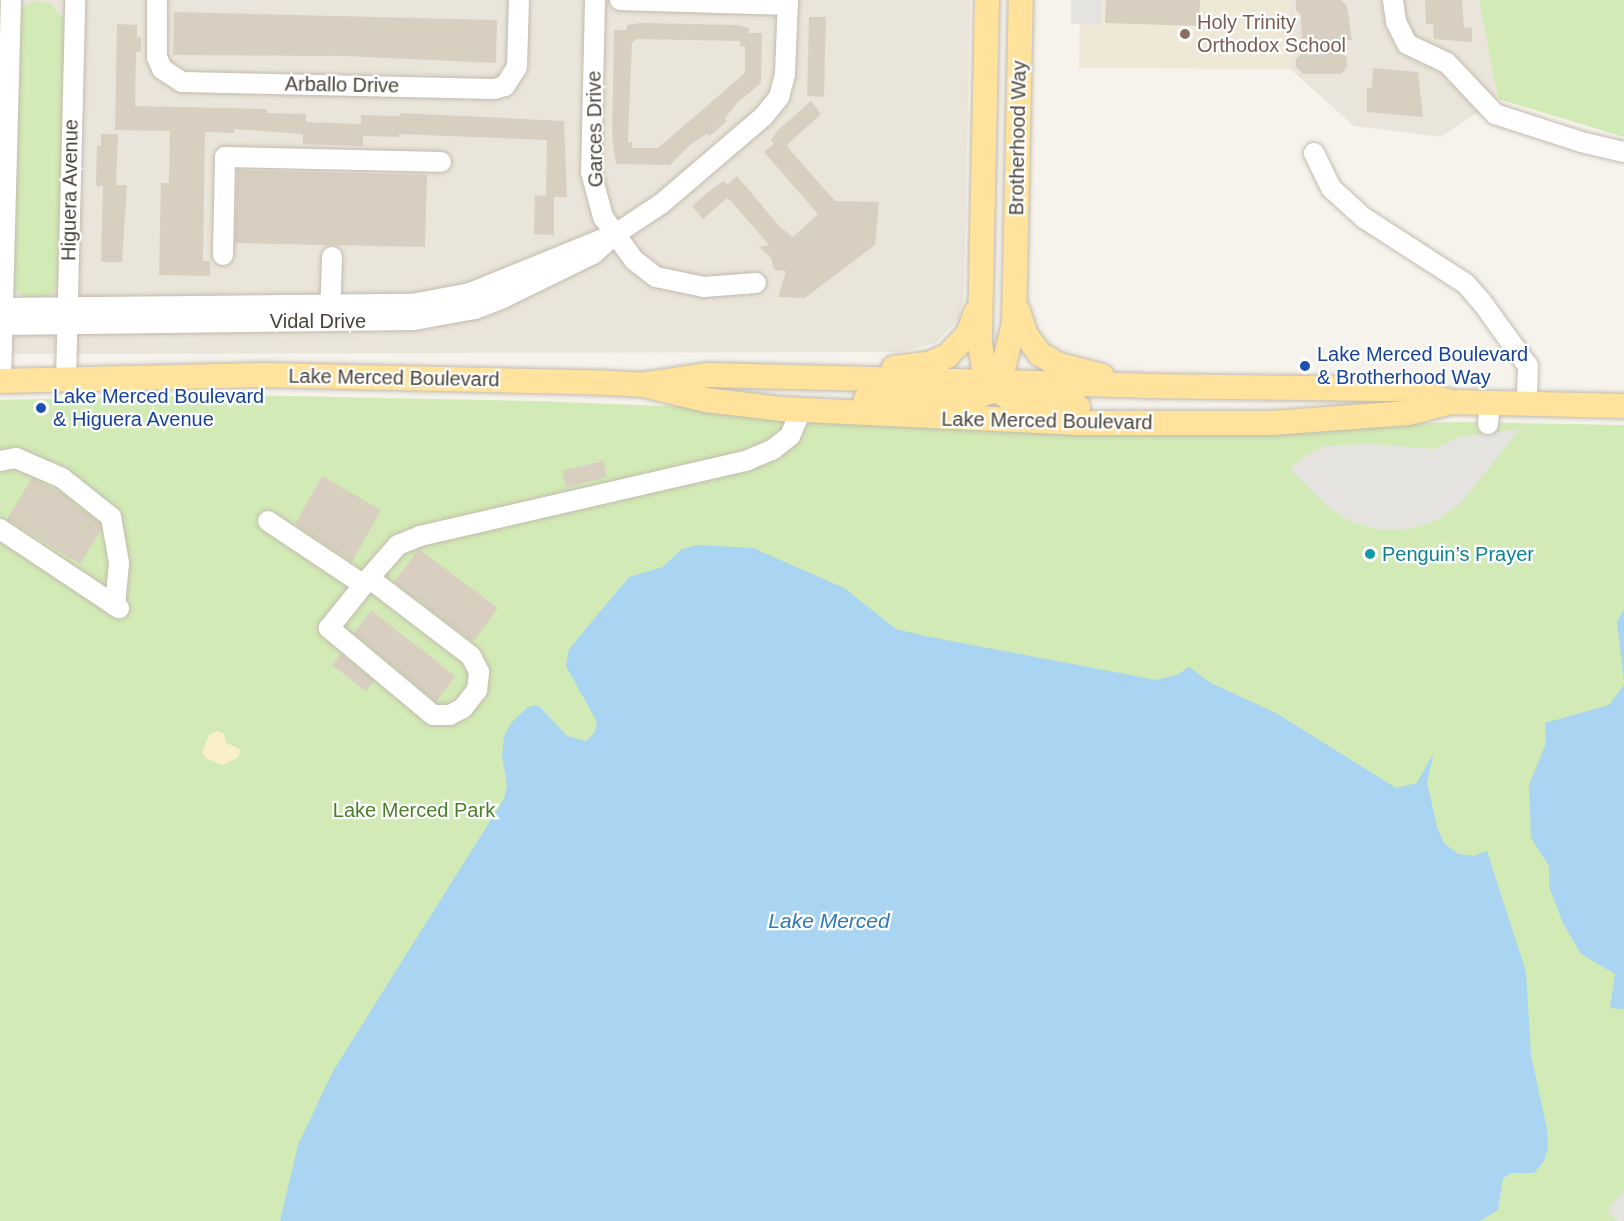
<!DOCTYPE html>
<html>
<head>
<meta charset="utf-8">
<style>
	body { margin:0 }
	#map { position:relative; width:1624px; height:1221px; overflow:hidden; background:#f6f3ec; font-family:Helvetica,sans-serif }
	div>[style] { position:absolute }
	[style*='--x'] { left:calc(var(--x)*1px); top:calc(var(--y)*1px); width:calc(var(--w)*1px); rotate:calc(var(--a)*1deg) }
	.residential>* { inset:0; background:#eae5da }
	.education>* { inset:0; background:#efe8d6 }
	.green>* { inset:0; background:#d2eab5 }
	.sand>* { inset:0; background:#f9efc9 }
	.parking>* { inset:0; background:#e5e3e0 }
	.water>* { inset:0; background:#a9d4f2 }
	.building>* { inset:0; background:#d8cfc1 }
	.roads { filter:drop-shadow(0 0 2px #c2bbae) drop-shadow(0 0 2px #c2bbae) }
	.minor>* { height:20px; margin:-10px; padding:0 10px; transform-origin:10px; border-radius:10px; background:#fff }
	.major>* { height:24px; margin:-12px; padding:0 12px; transform-origin:12px; border-radius:12px; background:#ffe39c }
	.dots>* { width:16px; height:16px; translate:-50% -50%; box-sizing:border-box; border:3px solid #fff; border-radius:50% }
	span { translate:-50% -50%; white-space:nowrap; text-align:center; line-height:1.15; -webkit-text-stroke:4.5px #fff; paint-order:stroke }
	.education-label { font-size:20px; color:#785e54 }
	.left { translate:0 -50%; text-align:left }
	.street-label { font-size:20px; color:#4b4439 }
	.transit-label { font-size:20px; color:#164399 }
	.culture-label { font-size:20px; color:#0d838f }
	.park-label { font-size:20px; color:#4a7f2a }
	.water-label { font-size:21px; color:#2e7ab2; font-style:italic }
</style>
</head>
<body>
<div id="map">
	<div class="residential">
		<i style="clip-path:polygon(0 0,970px 0,964px 296px,959px 318px,936px 343px,898px 352px,0 354px)"></i>
		<i style="clip-path:polygon(1290px 0,1479px 0,1498px 99px,1441px 137px,1354px 126px,1290px 69px)"></i>
	</div>
	<div class="education">
		<i style="clip-path:polygon(1080px 0,1290px 0,1290px 69px,1079px 68px)"></i>
	</div>
	<div class="green">
		<i style="clip-path:polygon(1479px 0,1624px 0,1624px 137px,1498px 99px)"></i>
		<i style="clip-path:polygon(34px 1px,50px 3px,65px 20px,59px 281px,53px 293px,42px 300px,28px 301px,12px 286px,16px 20px,22px 9px)"></i>
		<i style="clip-path:polygon(236px 395px,539px 401px,1235px 429px,1458px 422px,1624px 425px,1624px 1221px,0 1221px,0 400px)"></i>
	</div>
	<div class="sand">
		<i style="clip-path:polygon(218px 731px,224px 734px,226px 743px,240px 749px,239px 757px,222px 765px,206px 758px,202px 752px,209px 735px)"></i>
	</div>
	<div class="parking">
		<i style="clip-path:polygon(1071px 0,1101px 0,1101px 24px,1071px 24px)"></i>
		<i style="clip-path:polygon(1520px 429px,1460px 504px,1436px 521px,1408px 529px,1379px 530px,1352px 522px,1329px 508px,1290px 469px,1300px 459px,1325px 446px,1372px 444px,1434px 449px,1459px 437px)"></i>
		<i style="clip-path:polygon(1624px 1190px,1624px 1221px,1617px 1221px,1607px 1211px)"></i>
	</div>
	<div class="water">
		<i style="clip-path:polygon(697px 545px,753px 548px,844px 588px,896px 629px,925px 636px,1156px 680px,1177px 675px,1189px 667px,1211px 683px,1276px 713px,1396px 788px,1417px 783px,1434px 752px,1427px 782px,1437px 827px,1444px 843px,1458px 854px,1474px 856px,1487px 851px,1526px 972px,1531px 1055px,1547px 1129px,1548px 1148px,1544px 1161px,1534px 1173px,1512px 1173px,1503px 1178px,1498px 1210px,1480px 1221px,280px 1221px,298px 1145px,333px 1071px,504px 799px,507px 785px,502px 756px,504px 737px,511px 723px,528px 707px,538px 705px,567px 736px,586px 741px,595px 732px,597px 722px,566px 666px,569px 649px,629px 577px,663px 567px,682px 549px)"></i>
		<i style="clip-path:polygon(1624px 609px,1624px 681px,1617px 622px)"></i>
		<i style="clip-path:polygon(1624px 685px,1624px 1009px,1610px 1008px,1615px 974px,1581px 954px,1563px 923px,1549px 887px,1549px 866px,1531px 838px,1529px 785px,1546px 743px,1545px 723px,1609px 705px)"></i>
	</div>
	<div class="building">
		<i style="clip-path:polygon(1106px 0,1200px 0,1199px 26px,1105px 23px)"></i>
		<i style="clip-path:polygon(1296px 0,1341px 0,1347px 6px,1352px 40px,1330px 40px,1347px 58px,1347px 67px,1341px 74px,1303px 74px,1296px 67px,1296px 59px,1302px 53px,1301px 15px,1296px 10px)"></i>
		<i style="clip-path:polygon(1425px 0,1462px 0,1464px 28px,1472px 27px,1472px 42px,1434px 39px,1433px 24px,1426px 24px)"></i>
		<i style="clip-path:polygon(174px 12px,497px 20px,496px 63px,344px 56px,173px 55px)"></i>
		<i style="clip-path:polygon(809px 17px,826px 17px,824px 97px,807px 96px)"></i>
		<i style="clip-path:polygon(evenodd,640px 23px,737px 25px,749px 28px,749px 33px,762px 33px,761px 83px,737px 103px,725px 118px,727px 121px,710px 136px,707px 134px,691px 144px,670px 165px,616px 164px,612px 136px,614px 30px,627px 30px,627px 25px,640px 23px,636px 39px,740px 41px,740px 46px,745px 46px,745px 73px,658px 148px,632px 148px,632px 142px,628px 142px,629px 113px,632px 43px,636px 39px)"></i>
		<i style="clip-path:polygon(117px 24px,137px 25px,137px 37px,141px 37px,141px 52px,136px 52px,135px 106px,267px 109px,267px 113px,306px 114px,306px 122px,361px 124px,361px 115px,400px 116px,400px 113px,564px 121px,567px 197px,554px 197px,554px 235px,534px 234px,535px 195px,546px 196px,547px 140px,399px 134px,399px 137px,363px 136px,363px 146px,303px 144px,303px 134px,234px 129px,234px 133px,205px 132px,203px 261px,210px 261px,210px 276px,159px 275px,161px 183px,169px 183px,170px 131px,115px 130px)"></i>
		<i style="clip-path:polygon(1373px 68px,1418px 72px,1423px 117px,1367px 112px,1367px 88px,1372px 88px)"></i>
		<i style="clip-path:polygon(811px 101px,821px 114px,787px 145px,789px 149px,835px 201px,879px 202px,875px 245px,805px 298px,778px 297px,786px 271px,774px 270px,771px 258px,759px 247px,769px 245px,730px 200px,727px 198px,703px 219px,692px 206px,713px 188px,724px 181px,727px 185px,737px 176px,780px 227px,793px 237px,818px 214px,764px 152px,774px 144px,771px 140px,778px 130px)"></i>
		<i style="clip-path:polygon(101px 134px,118px 134px,116px 185px,127px 185px,122px 262px,101px 262px,103px 186px,96px 186px,97px 146px,101px 146px)"></i>
		<i style="clip-path:polygon(237px 170px,427px 175px,425px 247px,235px 243px)"></i>
		<i style="clip-path:polygon(603px 461px,607px 477px,566px 487px,562px 471px)"></i>
		<i style="clip-path:polygon(322px 476px,381px 510px,352px 562px,295px 524px)"></i>
		<i style="clip-path:polygon(32px 478px,60px 492px,100px 524px,101px 530px,80px 564px,7px 519px)"></i>
		<i style="clip-path:polygon(419px 549px,498px 608px,473px 642px,394px 582px)"></i>
		<i style="clip-path:polygon(371px 610px,455px 676px,436px 702px,354px 633px)"></i>
		<i style="clip-path:polygon(341px 654px,374px 681px,366px 691px,332px 665px)"></i>
	</div>
	<div class="roads">
		<div class="minor">
			<i style="--x:157;--y:0;--w:57;--a:90"></i>
			<i style="--x:157;--y:57;--w:13;--a:67"></i>
			<i style="--x:162;--y:69;--w:24;--a:33"></i>
			<i style="--x:182;--y:82;--w:312;--a:1.3"></i>
			<i style="--x:494;--y:89;--w:11;--a:-15"></i>
			<i style="--x:505;--y:86;--w:22;--a:-58"></i>
			<i style="--x:517;--y:67;--w:67;--a:-88.3"></i>
			<i style="--x:595;--y:0;--w:172;--a:91.3"></i>
			<i style="--x:591;--y:172;--w:47;--a:75.1"></i>
			<i style="--x:603;--y:217;--w:53;--a:54.2"></i>
			<i style="--x:634;--y:260;--w:28;--a:38"></i>
			<i style="--x:656;--y:277;--w:49;--a:11.8"></i>
			<i style="--x:704;--y:287;--w:52;--a:-4.4"></i>
			<i style="--x:620;--y:0;--w:168;--a:1.7"></i>
			<i style="--x:1393;--y:0;--w:22;--a:82"></i>
			<i style="--x:1396;--y:22;--w:25;--a:63"></i>
			<i style="--x:1407;--y:44;--w:44;--a:25.4"></i>
			<i style="--x:1447;--y:63;--w:70;--a:46.7"></i>
			<i style="--x:1495;--y:114;--w:90;--a:18"></i>
			<i style="--x:1581;--y:142;--w:44;--a:13.1"></i>
			<i style="--x:1314;--y:153;--w:39;--a:64"></i>
			<i style="--x:1331;--y:188;--w:45;--a:42.3"></i>
			<i style="--x:1364;--y:218;--w:121;--a:32.9"></i>
			<i style="--x:1466;--y:284;--w:23;--a:49"></i>
			<i style="--x:1481;--y:301;--w:80;--a:54.1"></i>
			<i style="--x:1528;--y:366;--w:38;--a:92"></i>
			<i style="--x:223;--y:255;--w:98;--a:-88.8"></i>
			<i style="--x:225;--y:157;--w:216;--a:1.3"></i>
			<i style="--x:0;--y:308;--w:412;--a:-0.6"></i>
			<i style="--x:412;--y:304;--w:59;--a:-10.7"></i>
			<i style="--x:470;--y:293;--w:144;--a:-22.1"></i>
			<i style="--x:330;--y:318;--w:61;--a:-88.1"></i>
			<i style="--x:0;--y:325;--w:414;--a:-0.7"></i>
			<i style="--x:414;--y:320;--w:62;--a:-10.2"></i>
			<i style="--x:475;--y:309;--w:30;--a:-21"></i>
			<i style="--x:503;--y:298;--w:100;--a:-26.1"></i>
			<i style="--x:593;--y:254;--w:28;--a:-42"></i>
			<i style="--x:614;--y:235;--w:56;--a:-33.4"></i>
			<i style="--x:661;--y:204;--w:134;--a:-40.5"></i>
			<i style="--x:763;--y:117;--w:26;--a:-51"></i>
			<i style="--x:779;--y:97;--w:24;--a:-75"></i>
			<i style="--x:785;--y:74;--w:74;--a:-87.7"></i>
			<i style="--x:66;--y:380;--w:380;--a:-88.6"></i>
			<i style="--x:1;--y:381;--w:381;--a:-88.5"></i>
			<i style="--x:1488;--y:424;--w:21;--a:-85"></i>
			<i style="--x:0;--y:461;--w:16;--a:-11"></i>
			<i style="--x:16;--y:458;--w:50;--a:23.5"></i>
			<i style="--x:62;--y:478;--w:63;--a:38.5"></i>
			<i style="--x:111;--y:517;--w:47;--a:80.1"></i>
			<i style="--x:119;--y:563;--w:43;--a:95.3"></i>
			<i style="--x:268;--y:521;--w:115;--a:33.7"></i>
			<i style="--x:0;--y:529;--w:143;--a:33.6"></i>
			<i style="--x:369;--y:578;--w:128;--a:37.4"></i>
			<i style="--x:471;--y:656;--w:18;--a:63"></i>
			<i style="--x:479;--y:672;--w:18;--a:96"></i>
			<i style="--x:477;--y:690;--w:23;--a:128"></i>
			<i style="--x:463;--y:708;--w:15;--a:152"></i>
			<i style="--x:450;--y:715;--w:17;--a:180"></i>
			<i style="--x:433;--y:715;--w:136;--a:-140.1"></i>
			<i style="--x:329;--y:628;--w:64;--a:-51.3"></i>
			<i style="--x:369;--y:578;--w:44;--a:-48.7"></i>
			<i style="--x:398;--y:545;--w:24;--a:-22"></i>
			<i style="--x:420;--y:536;--w:337;--a:-13"></i>
			<i style="--x:748;--y:460;--w:26;--a:-23"></i>
			<i style="--x:772;--y:450;--w:23;--a:-38"></i>
			<i style="--x:790;--y:436;--w:28;--a:-67"></i>
		</div>
		<div class="major">
			<i style="--x:987;--y:0;--w:344;--a:91.2"></i>
			<i style="--x:980;--y:344;--w:25;--a:81"></i>
			<i style="--x:984;--y:369;--w:19;--a:69"></i>
			<i style="--x:991;--y:387;--w:20;--a:30"></i>
			<i style="--x:1008;--y:397;--w:41;--a:12.7"></i>
			<i style="--x:1048;--y:406;--w:30;--a:2"></i>
			<i style="--x:1018;--y:311;--w:25;--a:72"></i>
			<i style="--x:1026;--y:335;--w:24;--a:54"></i>
			<i style="--x:1040;--y:354;--w:22;--a:30"></i>
			<i style="--x:1059;--y:365;--w:44;--a:14.3"></i>
			<i style="--x:894;--y:368;--w:35;--a:-7"></i>
			<i style="--x:929;--y:364;--w:20;--a:-24"></i>
			<i style="--x:947;--y:356;--w:30;--a:-46"></i>
			<i style="--x:968;--y:334;--w:23;--a:-70"></i>
			<i style="--x:0;--y:381;--w:264;--a:-1.3"></i>
			<i style="--x:264;--y:375;--w:345;--a:1.3"></i>
			<i style="--x:609;--y:383;--w:35;--a:3"></i>
			<i style="--x:644;--y:385;--w:64;--a:13.6"></i>
			<i style="--x:706;--y:400;--w:77;--a:6.8"></i>
			<i style="--x:782;--y:409;--w:294;--a:2.7"></i>
			<i style="--x:1076;--y:423;--w:196;--a:0"></i>
			<i style="--x:1272;--y:423;--w:136;--a:-4.2"></i>
			<i style="--x:1408;--y:413;--w:44;--a:-14.3"></i>
			<i style="--x:646;--y:384;--w:63;--a:-8.3"></i>
			<i style="--x:708;--y:375;--w:437;--a:1.4"></i>
			<i style="--x:1145;--y:386;--w:259;--a:0.7"></i>
			<i style="--x:1404;--y:389;--w:49;--a:15.5"></i>
			<i style="--x:1451;--y:402;--w:173;--a:1.3"></i>
			<i style="--x:866;--y:399;--w:104;--a:0.6"></i>
			<i style="--x:970;--y:400;--w:21;--a:-23"></i>
			<i style="--x:989;--y:392;--w:23;--a:-56"></i>
			<i style="--x:1002;--y:373;--w:51;--a:-76.5"></i>
			<i style="--x:1014;--y:323;--w:323;--a:-88.8"></i>
		</div>
	</div>
	<div class="dots">
		<i style="left:1185px;top:34px;background:#8d6e63"></i>
		<i style="left:1305px;top:366px;background:#1a4fb4"></i>
		<i style="left:41px;top:408px;background:#1a4fb4"></i>
		<i style="left:1370px;top:554px;background:#0f9aa8"></i>
	</div>
	<div class="education-label">
		<span class="left" style="left:1197px;top:34px">Holy Trinity<br>Orthodox School</span>
	</div>
	<div class="street-label">
		<span style="left:342px;top:85px;rotate:1deg">Arballo Drive</span>
		<span style="left:595px;top:129px;rotate:-91deg">Garces Drive</span>
		<span style="left:1018px;top:138px;rotate:-89deg">Brotherhood Way</span>
		<span style="left:70px;top:190px;rotate:-89deg">Higuera Avenue</span>
		<span style="left:318px;top:321px">Vidal Drive</span>
		<span style="left:394px;top:378px;rotate:1deg">Lake Merced Boulevard</span>
		<span style="left:1047px;top:421px;rotate:1deg">Lake Merced Boulevard</span>
	</div>
	<div class="transit-label">
		<span class="left" style="left:1317px;top:366px">Lake Merced Boulevard<br>&amp; Brotherhood Way</span>
		<span class="left" style="left:53px;top:408px">Lake Merced Boulevard<br>&amp; Higuera Avenue</span>
	</div>
	<div class="culture-label">
		<span class="left" style="left:1382px;top:554px">Penguin’s Prayer</span>
	</div>
	<div class="park-label">
		<span style="left:414px;top:810px">Lake Merced Park</span>
	</div>
	<div class="water-label">
		<span style="left:829px;top:921px">Lake Merced</span>
	</div>
</div>
</body>
</html>
